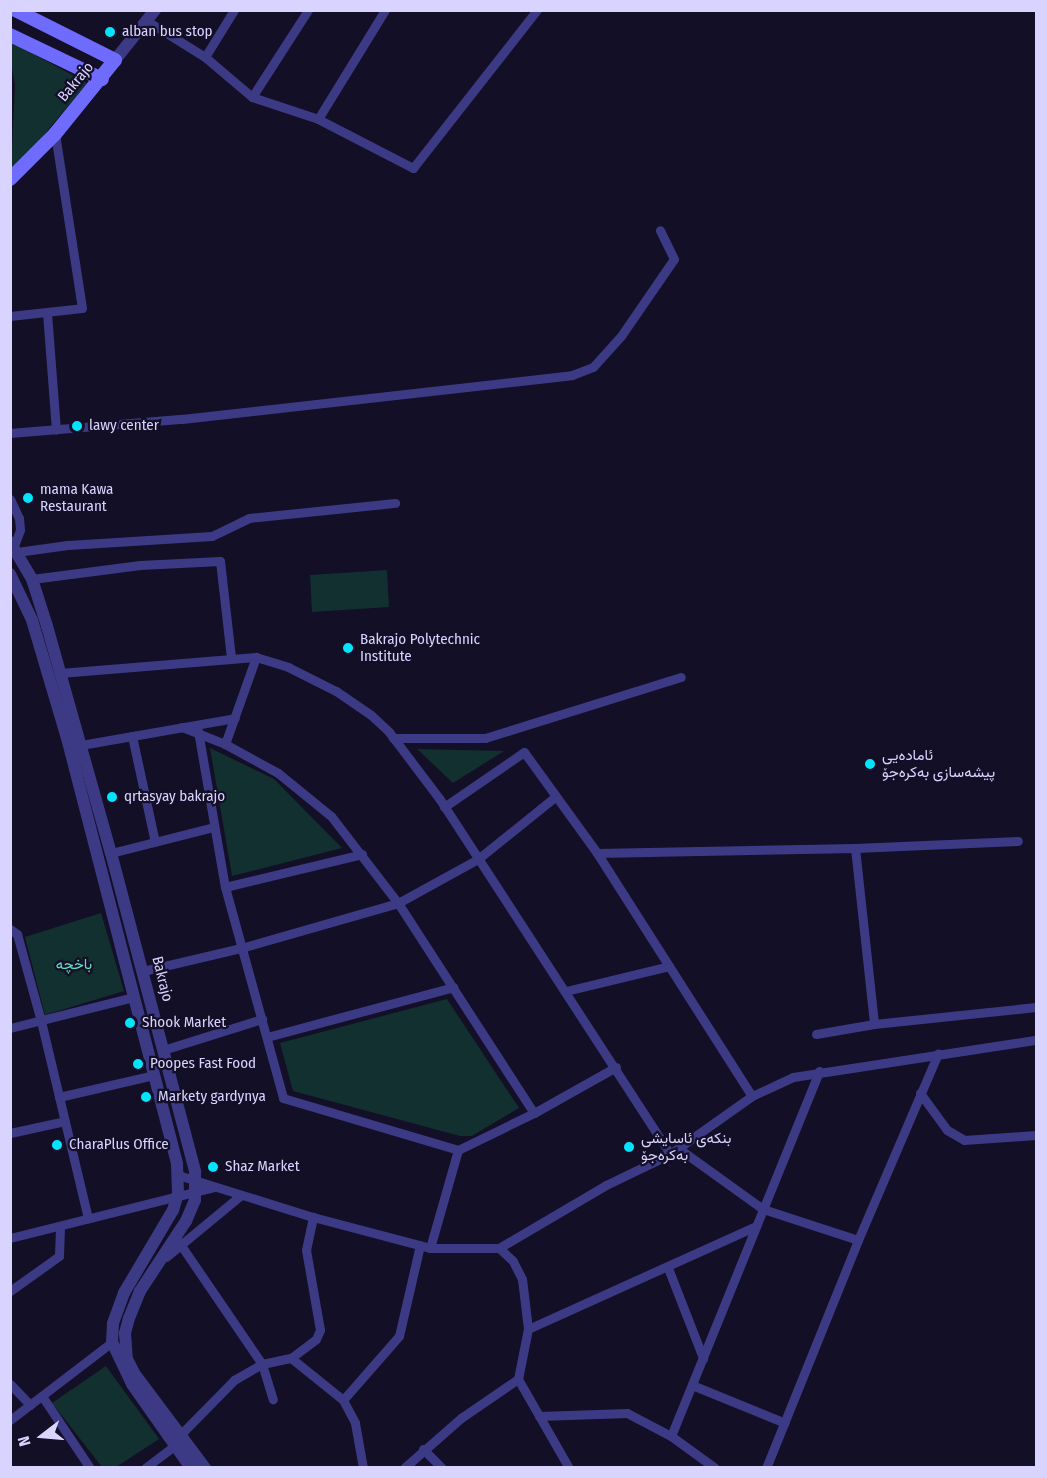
<!DOCTYPE html>
<html>
<head>
<meta charset="utf-8">
<style>
	body { margin:0 }
	#map { position:relative; width:1047px; height:1478px; overflow:hidden; background:#130f26; font-family:"Fira Sans Condensed",Vazirmatn,sans-serif }
	div>[style] { position:absolute }
	[style*='--x'] { left:calc(var(--x)*1px); top:calc(var(--y)*1px); width:calc(var(--w)*1px); rotate:calc(var(--a)*1deg) }
	.green>* { inset:0; background:#12302f }
	.minor>* { height:9px; margin:-4.5px; padding:0 4.5px; transform-origin:4.5px; border-radius:4.5px; background:#3d3a85 }
	.tertiary>* { height:12px; margin:-6px; padding:0 6px; transform-origin:6px; border-radius:6px; background:#3d3a85 }
	.secondary>* { height:14px; margin:-7px; padding:0 7px; transform-origin:7px; border-radius:7px; background:#6f6bff }
	.dots>* { width:16px; height:16px; translate:-50% -50%; box-sizing:border-box; border:3px solid #130f26; border-radius:50% }
	span { translate:-50% -50%; white-space:nowrap; text-align:center; line-height:1.15; -webkit-text-stroke:4.5px #130f26; paint-order:stroke }
	.poi-label { font-size:15px; color:#d9d4ff }
	.left { translate:0 -50%; text-align:left }
	.street-label { font-size:15px; color:#d9d4ff }
	.park-label { font-size:15px; color:#5fe0c0 }
	.frame { position:absolute; inset:0; border:12px solid #d9d4ff; pointer-events:none }
	.north { position:absolute; left:12px; top:1406px; width:60px; height:60px; -webkit-text-stroke:4px #130f26; paint-order:stroke; rotate:254deg; font-size:16px; font-weight:700; line-height:24px; text-align:center; color:#d9d4ff }
	.north::after { content:''; display:block; margin:auto; width:21px; height:27px; background:#d9d4ff; clip-path:polygon(50% 0,100% 100%,50% 72%,0 100%) }
</style>
</head>
<body>
<div id="map">
	<div class="green">
		<i style="clip-path:polygon(11px 42px,87px 83px,28px 154px,11px 169px,15px 85px,11px 64px)"></i>
		<i style="clip-path:polygon(387px 570px,389px 607px,312px 612px,310px 575px)"></i>
		<i style="clip-path:polygon(210px 748px,274px 779px,342px 848px,232px 876px)"></i>
		<i style="clip-path:polygon(417px 749px,504px 751px,453px 783px)"></i>
		<i style="clip-path:polygon(101px 913px,124px 991px,45px 1015px,25px 937px)"></i>
		<i style="clip-path:polygon(447px 999px,519px 1108px,472px 1136px,460px 1136px,293px 1091px,280px 1043px)"></i>
		<i style="clip-path:polygon(106px 1366px,159px 1439px,116px 1467px,102px 1467px,52px 1403px)"></i>
	</div>
	<div class="minor">
		<i style="--x:147;--y:21;--w:68;--a:31.8"></i>
		<i style="--x:205;--y:57;--w:62;--a:40.4"></i>
		<i style="--x:252;--y:97;--w:70;--a:18.4"></i>
		<i style="--x:318;--y:119;--w:107;--a:27.3"></i>
		<i style="--x:413;--y:168;--w:201;--a:-51.9"></i>
		<i style="--x:205;--y:57;--w:55;--a:-58.3"></i>
		<i style="--x:252;--y:97;--w:103;--a:-57.2"></i>
		<i style="--x:318;--y:119;--w:128;--a:-58.4"></i>
		<i style="--x:47;--y:313;--w:117;--a:85.6"></i>
		<i style="--x:10;--y:316;--w:72;--a:-6.3"></i>
		<i style="--x:82;--y:308;--w:176;--a:-98.8"></i>
		<i style="--x:10;--y:433;--w:173;--a:-4.7"></i>
		<i style="--x:182;--y:419;--w:392;--a:-6.4"></i>
		<i style="--x:572;--y:375;--w:22;--a:-21"></i>
		<i style="--x:593;--y:367;--w:42;--a:-47.9"></i>
		<i style="--x:621;--y:336;--w:93;--a:-55.5"></i>
		<i style="--x:674;--y:259;--w:32;--a:-116"></i>
		<i style="--x:10;--y:499;--w:21;--a:65"></i>
		<i style="--x:19;--y:518;--w:12;--a:85"></i>
		<i style="--x:20;--y:530;--w:17;--a:111"></i>
		<i style="--x:17;--y:552;--w:51;--a:-7.8"></i>
		<i style="--x:68;--y:545;--w:144;--a:-3.6"></i>
		<i style="--x:212;--y:536;--w:41;--a:-25.9"></i>
		<i style="--x:249;--y:518;--w:147;--a:-5.9"></i>
		<i style="--x:32;--y:579;--w:109;--a:-7.4"></i>
		<i style="--x:140;--y:565;--w:80;--a:-2.9"></i>
		<i style="--x:220;--y:561;--w:98;--a:83.5"></i>
		<i style="--x:60;--y:673;--w:197;--a:-4.7"></i>
		<i style="--x:256;--y:657;--w:34;--a:17"></i>
		<i style="--x:288;--y:667;--w:54;--a:26.6"></i>
		<i style="--x:336;--y:691;--w:42;--a:34.4"></i>
		<i style="--x:371;--y:715;--w:25;--a:43"></i>
		<i style="--x:389;--y:732;--w:83;--a:52.9"></i>
		<i style="--x:439;--y:798;--w:424;--a:57"></i>
		<i style="--x:182;--y:727;--w:46;--a:21.6"></i>
		<i style="--x:225;--y:744;--w:60;--a:28.7"></i>
		<i style="--x:278;--y:773;--w:68;--a:39.1"></i>
		<i style="--x:331;--y:816;--w:110;--a:52.4"></i>
		<i style="--x:398;--y:903;--w:250;--a:57.1"></i>
		<i style="--x:198;--y:731;--w:158;--a:80.2"></i>
		<i style="--x:225;--y:887;--w:219;--a:74.6"></i>
		<i style="--x:283;--y:1098;--w:183;--a:16.5"></i>
		<i style="--x:458;--y:1150;--w:85;--a:-26"></i>
		<i style="--x:534;--y:1113;--w:94;--a:-29.3"></i>
		<i style="--x:132;--y:736;--w:108;--a:77.8"></i>
		<i style="--x:393;--y:738;--w:92;--a:0"></i>
		<i style="--x:485;--y:738;--w:205;--a:-17.3"></i>
		<i style="--x:225;--y:744;--w:92;--a:-70.4"></i>
		<i style="--x:81;--y:745;--w:156;--a:-9.9"></i>
		<i style="--x:444;--y:807;--w:97;--a:-34.5"></i>
		<i style="--x:524;--y:752;--w:125;--a:54.1"></i>
		<i style="--x:597;--y:853;--w:288;--a:57.5"></i>
		<i style="--x:855;--y:848;--w:177;--a:83.8"></i>
		<i style="--x:111;--y:853;--w:106;--a:-14.2"></i>
		<i style="--x:597;--y:853;--w:258;--a:-1.1"></i>
		<i style="--x:855;--y:848;--w:163;--a:-2.5"></i>
		<i style="--x:225;--y:887;--w:141;--a:-13.5"></i>
		<i style="--x:10;--y:929;--w:9;--a:36"></i>
		<i style="--x:17;--y:934;--w:90;--a:74.6"></i>
		<i style="--x:41;--y:1021;--w:203;--a:76.6"></i>
		<i style="--x:143;--y:971;--w:101;--a:-13.2"></i>
		<i style="--x:241;--y:948;--w:163;--a:-16"></i>
		<i style="--x:398;--y:903;--w:91;--a:-28.8"></i>
		<i style="--x:478;--y:859;--w:100;--a:-38.9"></i>
		<i style="--x:566;--y:991;--w:106;--a:-13.6"></i>
		<i style="--x:10;--y:1028;--w:127;--a:-14.1"></i>
		<i style="--x:816;--y:1034;--w:59;--a:-9.8"></i>
		<i style="--x:874;--y:1024;--w:163;--a:-6"></i>
		<i style="--x:267;--y:1037;--w:193;--a:-15"></i>
		<i style="--x:163;--y:1050;--w:104;--a:-17.4"></i>
		<i style="--x:920;--y:1093;--w:46;--a:53.9"></i>
		<i style="--x:947;--y:1130;--w:20;--a:30"></i>
		<i style="--x:964;--y:1140;--w:72;--a:-4"></i>
		<i style="--x:59;--y:1097;--w:98;--a:-13"></i>
		<i style="--x:10;--y:1133;--w:56;--a:-12.3"></i>
		<i style="--x:678;--y:1148;--w:105;--a:35.7"></i>
		<i style="--x:763;--y:1209;--w:100;--a:18.1"></i>
		<i style="--x:178;--y:1175;--w:141;--a:17.3"></i>
		<i style="--x:313;--y:1217;--w:121;--a:14.8"></i>
		<i style="--x:430;--y:1248;--w:69;--a:0"></i>
		<i style="--x:499;--y:1248;--w:124;--a:-30.5"></i>
		<i style="--x:606;--y:1185;--w:71;--a:-25.8"></i>
		<i style="--x:670;--y:1154;--w:100;--a:-35.3"></i>
		<i style="--x:752;--y:1096;--w:45;--a:-24.9"></i>
		<i style="--x:793;--y:1077;--w:246;--a:-8.7"></i>
		<i style="--x:10;--y:1238;--w:211;--a:-14"></i>
		<i style="--x:176;--y:1238;--w:153;--a:55.7"></i>
		<i style="--x:262;--y:1364;--w:37;--a:73"></i>
		<i style="--x:430;--y:1248;--w:102;--a:-74.1"></i>
		<i style="--x:166;--y:1257;--w:97;--a:-39.6"></i>
		<i style="--x:668;--y:1268;--w:97;--a:68.7"></i>
		<i style="--x:10;--y:1291;--w:60;--a:-35.5"></i>
		<i style="--x:59;--y:1256;--w:30;--a:-88"></i>
		<i style="--x:528;--y:1329;--w:250;--a:-24.3"></i>
		<i style="--x:291;--y:1358;--w:31;--a:-37"></i>
		<i style="--x:316;--y:1339;--w:10;--a:-66"></i>
		<i style="--x:320;--y:1330;--w:81;--a:-99.9"></i>
		<i style="--x:306;--y:1250;--w:34;--a:-78"></i>
		<i style="--x:518;--y:1379;--w:103;--a:60.2"></i>
		<i style="--x:10;--y:1384;--w:29;--a:46"></i>
		<i style="--x:692;--y:1385;--w:100;--a:22.2"></i>
		<i style="--x:42;--y:1396;--w:87;--a:56.3"></i>
		<i style="--x:343;--y:1400;--w:85;--a:-48.8"></i>
		<i style="--x:399;--y:1336;--w:93;--a:-77"></i>
		<i style="--x:539;--y:1416;--w:88;--a:-2"></i>
		<i style="--x:627;--y:1413;--w:50;--a:27.6"></i>
		<i style="--x:671;--y:1436;--w:54;--a:36"></i>
		<i style="--x:10;--y:1420;--w:128;--a:-37.4"></i>
		<i style="--x:181;--y:1434;--w:76;--a:-45.5"></i>
		<i style="--x:234;--y:1380;--w:32;--a:-30"></i>
		<i style="--x:262;--y:1364;--w:30;--a:-12"></i>
		<i style="--x:291;--y:1358;--w:67;--a:38.9"></i>
		<i style="--x:343;--y:1400;--w:26;--a:62"></i>
		<i style="--x:355;--y:1423;--w:46;--a:79.9"></i>
		<i style="--x:671;--y:1436;--w:394;--a:-67.9"></i>
		<i style="--x:423;--y:1449;--w:27;--a:45"></i>
		<i style="--x:145;--y:1468;--w:38;--a:-37"></i>
		<i style="--x:404;--y:1468;--w:76;--a:-41.3"></i>
		<i style="--x:461;--y:1418;--w:69;--a:-34.4"></i>
		<i style="--x:518;--y:1379;--w:51;--a:-78.7"></i>
		<i style="--x:528;--y:1329;--w:50;--a:-96.8"></i>
		<i style="--x:522;--y:1279;--w:20;--a:-117"></i>
		<i style="--x:513;--y:1261;--w:19;--a:-137"></i>
		<i style="--x:766;--y:1468;--w:246;--a:-68"></i>
		<i style="--x:858;--y:1240;--w:203;--a:-66.8"></i>
	</div>
	<div class="tertiary">
		<i style="--x:115;--y:60;--w:64;--a:-51.3"></i>
		<i style="--x:10;--y:542;--w:43;--a:59.3"></i>
		<i style="--x:32;--y:579;--w:49;--a:72.3"></i>
		<i style="--x:47;--y:626;--w:236;--a:74.3"></i>
		<i style="--x:111;--y:853;--w:330;--a:75.2"></i>
		<i style="--x:195;--y:1172;--w:28;--a:90"></i>
		<i style="--x:195;--y:1200;--w:23;--a:113"></i>
		<i style="--x:186;--y:1221;--w:84;--a:123.3"></i>
		<i style="--x:140;--y:1291;--w:29;--a:112"></i>
		<i style="--x:129;--y:1318;--w:16;--a:105"></i>
		<i style="--x:125;--y:1333;--w:26;--a:86"></i>
		<i style="--x:127;--y:1359;--w:16;--a:63"></i>
		<i style="--x:134;--y:1373;--w:119;--a:53.2"></i>
		<i style="--x:10;--y:574;--w:51;--a:64.4"></i>
		<i style="--x:32;--y:620;--w:123;--a:73.5"></i>
		<i style="--x:67;--y:738;--w:440;--a:75.5"></i>
		<i style="--x:177;--y:1164;--w:29;--a:88"></i>
		<i style="--x:178;--y:1193;--w:18;--a:106"></i>
		<i style="--x:173;--y:1210;--w:96;--a:120.6"></i>
		<i style="--x:124;--y:1293;--w:33;--a:110"></i>
		<i style="--x:113;--y:1324;--w:18;--a:93"></i>
		<i style="--x:112;--y:1342;--w:47;--a:64.5"></i>
		<i style="--x:132;--y:1384;--w:103;--a:54.9"></i>
	</div>
	<div class="secondary">
		<i style="--x:10;--y:35;--w:102;--a:25.6"></i>
		<i style="--x:10;--y:179;--w:64;--a:-45"></i>
		<i style="--x:55;--y:134;--w:95;--a:-51"></i>
		<i style="--x:115;--y:60;--w:112;--a:-153.4"></i>
	</div>
	<div class="dots">
		<i style="left:110px;top:32px;background:#00e5ff"></i>
		<i style="left:77px;top:426px;background:#00e5ff"></i>
		<i style="left:28px;top:498px;background:#00e5ff"></i>
		<i style="left:348px;top:648px;background:#00e5ff"></i>
		<i style="left:870px;top:764px;background:#00e5ff"></i>
		<i style="left:112px;top:797px;background:#00e5ff"></i>
		<i style="left:130px;top:1023px;background:#00e5ff"></i>
		<i style="left:138px;top:1064px;background:#00e5ff"></i>
		<i style="left:146px;top:1097px;background:#00e5ff"></i>
		<i style="left:57px;top:1145px;background:#00e5ff"></i>
		<i style="left:629px;top:1147px;background:#00e5ff"></i>
		<i style="left:213px;top:1167px;background:#00e5ff"></i>
	</div>
	<div class="poi-label">
		<span class="left" style="left:122px;top:32px">alban bus stop</span>
		<span class="left" style="left:89px;top:426px">lawy center</span>
		<span class="left" style="left:40px;top:498px">mama Kawa<br>Restaurant</span>
		<span class="left" style="left:360px;top:648px">Bakrajo Polytechnic<br>Institute</span>
		<span class="left" style="left:882px;top:764px">ئامادەیی<br>پیشەسازی بەکرەجۆ</span>
		<span class="left" style="left:124px;top:797px">qrtasyay bakrajo</span>
		<span class="left" style="left:142px;top:1023px">Shook Market</span>
		<span class="left" style="left:150px;top:1064px">Poopes Fast Food</span>
		<span class="left" style="left:158px;top:1097px">Markety gardynya</span>
		<span class="left" style="left:641px;top:1147px">بنکەی ئاسایشی<br>بەکرەجۆ</span>
		<span class="left" style="left:69px;top:1145px">CharaPlus Office</span>
		<span class="left" style="left:225px;top:1167px">Shaz Market</span>
	</div>
	<div class="street-label">
		<span style="left:76px;top:82px;rotate:-50deg">Bakrajo</span>
		<span style="left:162px;top:979px;rotate:76deg">Bakrajo</span>
	</div>
	<div class="park-label">
		<span style="left:74px;top:965px">باخچە</span>
	</div>
	<div class="frame"></div>
	<div class="north">N</div>
</div>
</body>
</html>
